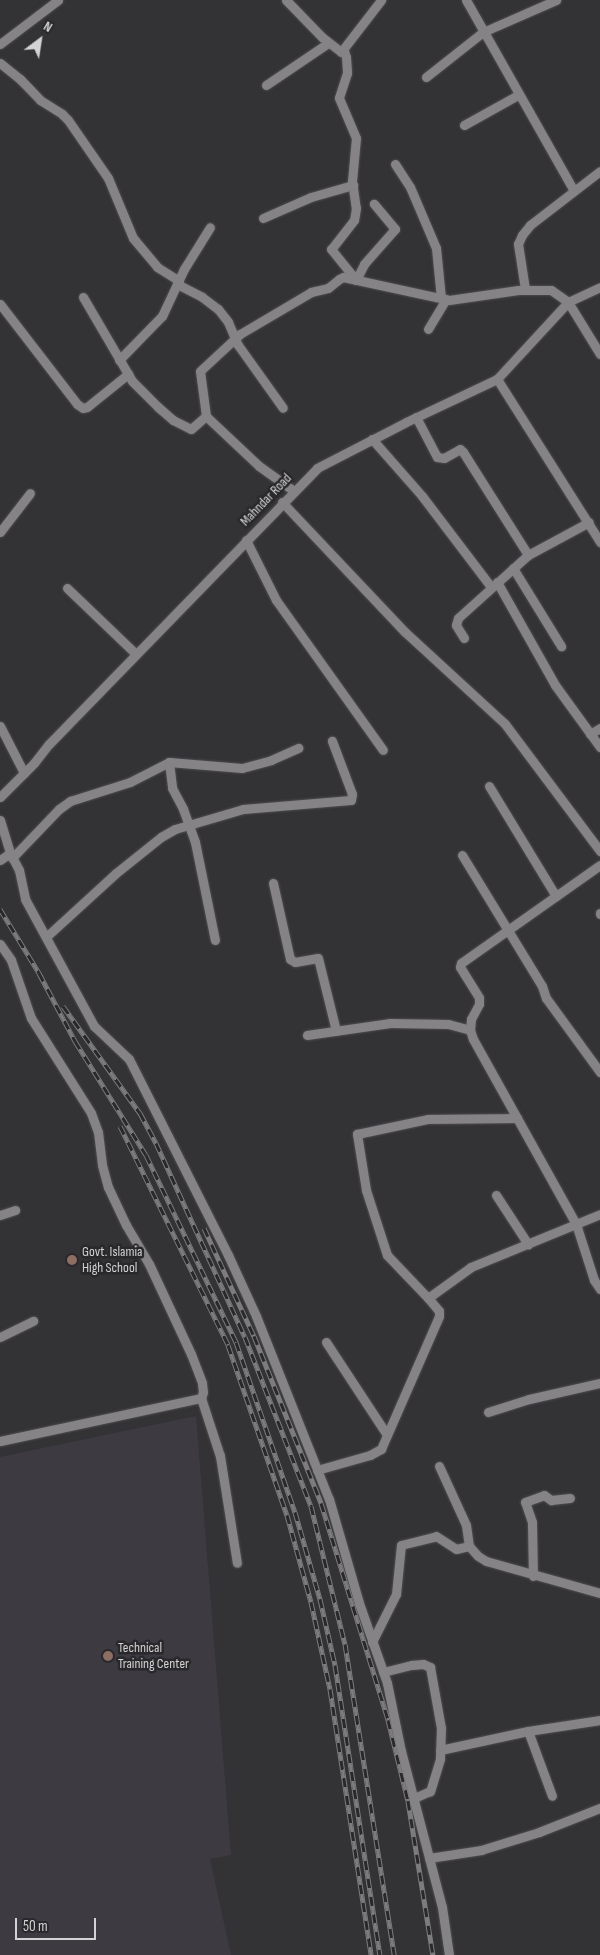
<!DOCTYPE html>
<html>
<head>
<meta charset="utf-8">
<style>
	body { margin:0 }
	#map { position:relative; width:600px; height:1955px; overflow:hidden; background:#333235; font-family:"Sofia Sans Condensed",sans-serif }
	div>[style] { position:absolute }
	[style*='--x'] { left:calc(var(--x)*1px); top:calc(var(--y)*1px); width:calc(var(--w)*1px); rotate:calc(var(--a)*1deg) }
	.built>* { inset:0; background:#3e3a42 }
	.roads { filter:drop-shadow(0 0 1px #4f4e50) drop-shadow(0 0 1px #4f4e50) }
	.minor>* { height:9px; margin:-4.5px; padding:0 4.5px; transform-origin:4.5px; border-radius:4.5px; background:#858386 }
	.rail>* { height:5px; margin-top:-2.5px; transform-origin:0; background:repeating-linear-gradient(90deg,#29282b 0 9px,#7c7b7d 0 18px); box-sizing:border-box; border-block:1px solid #7c7b7d }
	.dots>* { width:14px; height:14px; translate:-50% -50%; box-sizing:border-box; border:2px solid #29282b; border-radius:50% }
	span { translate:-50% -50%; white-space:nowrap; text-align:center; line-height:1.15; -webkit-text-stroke:5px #29282b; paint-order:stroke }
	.street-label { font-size:14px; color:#d3d2d4 }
	.poi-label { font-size:14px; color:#d3d2d4 }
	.left { translate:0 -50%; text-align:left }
	.north { position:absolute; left:15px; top:15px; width:50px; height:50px; -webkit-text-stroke:4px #29282b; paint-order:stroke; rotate:31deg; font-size:14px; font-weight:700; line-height:20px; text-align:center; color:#d3d2d4 }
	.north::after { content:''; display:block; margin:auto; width:18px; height:22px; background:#d3d2d4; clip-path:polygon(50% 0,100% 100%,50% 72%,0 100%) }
	.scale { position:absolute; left:15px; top:1918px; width:81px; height:22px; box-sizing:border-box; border:2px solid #d3d2d4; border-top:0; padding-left:6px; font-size:15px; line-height:18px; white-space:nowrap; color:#d3d2d4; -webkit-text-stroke:4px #29282b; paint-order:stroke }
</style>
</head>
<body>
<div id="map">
	<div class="built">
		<i style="clip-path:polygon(196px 1416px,231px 1855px,210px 1859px,231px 1955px,0 1955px,0 1457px)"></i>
	</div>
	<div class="roads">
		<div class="minor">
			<i style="--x:286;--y:0;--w:52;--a:45.8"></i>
			<i style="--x:322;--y:37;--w:24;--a:38"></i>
			<i style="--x:341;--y:52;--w:66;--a:-52.4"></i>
			<i style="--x:466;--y:0;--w:219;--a:60.5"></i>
			<i style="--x:0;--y:44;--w:73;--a:-37.2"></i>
			<i style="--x:344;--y:51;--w:6;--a:72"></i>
			<i style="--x:346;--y:57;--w:16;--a:86"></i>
			<i style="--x:347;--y:73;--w:26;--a:108"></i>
			<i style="--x:339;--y:98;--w:43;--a:67"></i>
			<i style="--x:356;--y:138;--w:43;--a:95.3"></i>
			<i style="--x:352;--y:181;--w:27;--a:82"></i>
			<i style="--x:356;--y:208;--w:12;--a:99"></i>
			<i style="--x:354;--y:220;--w:37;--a:128"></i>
			<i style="--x:331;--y:249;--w:40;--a:51"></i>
			<i style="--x:356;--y:280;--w:18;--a:-63"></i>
			<i style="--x:364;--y:264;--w:47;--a:-48.5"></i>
			<i style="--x:395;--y:229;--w:33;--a:-130"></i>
			<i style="--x:0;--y:63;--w:26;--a:39"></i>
			<i style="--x:20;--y:79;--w:29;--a:46"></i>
			<i style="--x:40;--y:100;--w:26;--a:32"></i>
			<i style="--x:62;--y:114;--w:8;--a:45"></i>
			<i style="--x:68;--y:120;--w:70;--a:55.4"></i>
			<i style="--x:108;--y:178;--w:65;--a:67.4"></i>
			<i style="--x:133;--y:238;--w:38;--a:50"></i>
			<i style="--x:157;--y:267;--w:26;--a:32"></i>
			<i style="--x:426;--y:77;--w:73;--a:-38.3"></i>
			<i style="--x:483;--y:32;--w:80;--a:-23.7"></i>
			<i style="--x:266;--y:85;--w:75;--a:-34.1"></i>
			<i style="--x:464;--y:125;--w:62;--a:-29.1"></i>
			<i style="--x:395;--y:164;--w:27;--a:57"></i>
			<i style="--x:410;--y:187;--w:66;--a:66.9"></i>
			<i style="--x:436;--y:248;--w:50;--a:84.3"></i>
			<i style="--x:263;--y:218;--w:52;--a:-23.6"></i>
			<i style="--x:311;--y:197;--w:44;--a:-15.9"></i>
			<i style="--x:177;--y:284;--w:28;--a:27"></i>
			<i style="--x:202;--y:297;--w:20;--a:37"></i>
			<i style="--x:218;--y:309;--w:16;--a:52"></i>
			<i style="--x:228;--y:322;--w:25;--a:67"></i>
			<i style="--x:238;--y:345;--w:77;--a:54.5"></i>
			<i style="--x:525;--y:289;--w:46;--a:-98.8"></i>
			<i style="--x:518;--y:244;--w:10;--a:-66"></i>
			<i style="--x:522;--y:235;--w:13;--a:-51"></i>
			<i style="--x:530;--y:225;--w:88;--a:-37.6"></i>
			<i style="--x:83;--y:297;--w:97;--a:59.7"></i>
			<i style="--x:132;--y:381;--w:37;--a:45"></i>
			<i style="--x:158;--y:407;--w:20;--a:41"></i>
			<i style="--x:173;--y:420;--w:20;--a:27"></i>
			<i style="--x:191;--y:429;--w:20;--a:-41"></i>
			<i style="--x:0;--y:304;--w:126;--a:52.4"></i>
			<i style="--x:77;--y:404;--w:7;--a:34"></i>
			<i style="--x:83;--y:408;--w:4;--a:-14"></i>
			<i style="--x:87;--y:407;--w:53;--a:-38.8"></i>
			<i style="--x:428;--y:329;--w:35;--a:-59"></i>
			<i style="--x:119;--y:360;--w:62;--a:-45.7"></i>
			<i style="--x:162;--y:316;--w:52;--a:-64.9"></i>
			<i style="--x:184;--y:269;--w:49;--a:-58.2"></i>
			<i style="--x:497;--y:379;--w:193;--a:57.7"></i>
			<i style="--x:416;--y:417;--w:45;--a:62.3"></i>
			<i style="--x:437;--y:457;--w:7;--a:8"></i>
			<i style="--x:444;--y:458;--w:18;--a:-29"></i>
			<i style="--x:460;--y:449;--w:4;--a:45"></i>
			<i style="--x:463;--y:452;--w:122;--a:57.7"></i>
			<i style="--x:372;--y:439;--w:76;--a:48.7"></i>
			<i style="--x:422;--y:496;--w:114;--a:52.8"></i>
			<i style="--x:294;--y:491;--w:43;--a:-144.5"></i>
			<i style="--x:259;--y:466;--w:73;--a:-136.7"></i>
			<i style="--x:206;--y:416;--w:45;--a:-97.6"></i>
			<i style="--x:200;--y:371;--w:54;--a:-42.8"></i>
			<i style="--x:240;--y:334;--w:82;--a:-30.6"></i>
			<i style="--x:311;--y:292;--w:17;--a:-13"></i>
			<i style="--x:328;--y:288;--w:14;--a:-39"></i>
			<i style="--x:339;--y:279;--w:4;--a:-27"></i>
			<i style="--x:343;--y:277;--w:108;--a:12.2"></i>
			<i style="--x:449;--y:300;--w:70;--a:-8.2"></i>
			<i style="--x:518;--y:290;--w:33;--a:0"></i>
			<i style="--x:551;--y:290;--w:21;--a:35"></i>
			<i style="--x:568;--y:302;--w:61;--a:58.4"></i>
			<i style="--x:282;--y:502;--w:179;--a:46.6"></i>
			<i style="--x:405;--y:632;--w:136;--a:42.6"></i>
			<i style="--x:505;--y:724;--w:159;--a:53.2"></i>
			<i style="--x:0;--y:532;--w:49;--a:-52.4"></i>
			<i style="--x:246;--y:540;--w:67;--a:63.4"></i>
			<i style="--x:276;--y:600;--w:184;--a:54.5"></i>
			<i style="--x:513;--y:568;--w:92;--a:58.4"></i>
			<i style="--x:497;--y:582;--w:118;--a:60.6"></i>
			<i style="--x:555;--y:685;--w:77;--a:54"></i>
			<i style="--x:67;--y:588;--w:95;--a:43.7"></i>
			<i style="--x:464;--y:638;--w:15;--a:-122"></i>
			<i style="--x:456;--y:625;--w:7;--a:-74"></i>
			<i style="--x:458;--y:618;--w:94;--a:-42"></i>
			<i style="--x:528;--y:555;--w:69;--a:-28.4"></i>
			<i style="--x:0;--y:726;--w:53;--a:62.9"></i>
			<i style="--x:590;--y:734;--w:12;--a:-31"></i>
			<i style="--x:169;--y:762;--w:26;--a:83"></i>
			<i style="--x:172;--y:788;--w:24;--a:62"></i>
			<i style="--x:183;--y:809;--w:35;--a:70"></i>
			<i style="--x:195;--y:842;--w:100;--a:78.5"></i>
			<i style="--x:489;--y:786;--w:129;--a:58.7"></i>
			<i style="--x:0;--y:797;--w:48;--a:-45"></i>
			<i style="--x:34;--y:763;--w:24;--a:-52"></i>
			<i style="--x:49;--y:744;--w:385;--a:-45.8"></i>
			<i style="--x:317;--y:468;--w:100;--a:-27.3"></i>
			<i style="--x:406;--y:422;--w:101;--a:-25.3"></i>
			<i style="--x:497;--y:379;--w:105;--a:-47.3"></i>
			<i style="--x:568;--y:302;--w:35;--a:-25"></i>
			<i style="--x:0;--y:820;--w:34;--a:73"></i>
			<i style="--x:10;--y:853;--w:19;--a:62"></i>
			<i style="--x:19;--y:870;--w:30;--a:78"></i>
			<i style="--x:25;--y:899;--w:145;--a:61.5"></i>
			<i style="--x:94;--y:1026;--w:48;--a:43.3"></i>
			<i style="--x:129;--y:1059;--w:220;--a:63.2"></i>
			<i style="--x:228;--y:1255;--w:67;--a:65.3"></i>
			<i style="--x:256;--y:1316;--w:197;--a:68.3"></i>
			<i style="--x:329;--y:1499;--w:108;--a:73.9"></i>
			<i style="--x:359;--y:1603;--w:85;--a:70.7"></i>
			<i style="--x:387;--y:1683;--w:69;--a:78.4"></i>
			<i style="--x:401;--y:1751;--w:161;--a:75.3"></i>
			<i style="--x:442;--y:1907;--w:49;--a:81.7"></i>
			<i style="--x:462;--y:855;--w:153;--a:58.6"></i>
			<i style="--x:542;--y:986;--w:13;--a:72"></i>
			<i style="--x:546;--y:998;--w:92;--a:53.9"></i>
			<i style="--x:12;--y:858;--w:68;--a:-46.2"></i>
			<i style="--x:59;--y:809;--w:14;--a:-36"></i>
			<i style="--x:70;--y:801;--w:63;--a:-17.6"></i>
			<i style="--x:130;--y:782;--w:44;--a:-27.1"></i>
			<i style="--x:169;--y:762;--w:73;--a:4.7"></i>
			<i style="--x:242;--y:768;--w:30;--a:-15"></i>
			<i style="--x:271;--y:760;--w:30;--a:-24"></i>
			<i style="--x:0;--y:860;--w:12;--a:-35"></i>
			<i style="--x:600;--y:865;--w:170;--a:144.8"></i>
			<i style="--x:461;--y:963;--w:4;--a:104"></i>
			<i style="--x:460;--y:967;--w:36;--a:58"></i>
			<i style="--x:479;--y:998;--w:6;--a:90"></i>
			<i style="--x:479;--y:1004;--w:17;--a:118"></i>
			<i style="--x:471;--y:1019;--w:11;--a:95"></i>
			<i style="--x:470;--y:1030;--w:9;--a:72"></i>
			<i style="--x:473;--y:1039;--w:212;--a:60.9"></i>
			<i style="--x:576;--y:1224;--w:59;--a:72.2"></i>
			<i style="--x:594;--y:1280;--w:11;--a:56"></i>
			<i style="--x:273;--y:883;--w:78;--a:77.4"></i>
			<i style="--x:290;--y:959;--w:6;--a:31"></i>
			<i style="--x:295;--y:962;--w:23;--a:-10"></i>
			<i style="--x:318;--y:958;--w:75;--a:76.1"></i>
			<i style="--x:600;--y:913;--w:1;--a:90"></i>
			<i style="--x:46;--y:937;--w:95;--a:-42.4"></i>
			<i style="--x:116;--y:873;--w:58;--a:-38.7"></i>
			<i style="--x:161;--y:837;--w:16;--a:-30"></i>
			<i style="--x:175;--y:829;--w:71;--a:-16.4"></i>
			<i style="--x:243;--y:809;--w:108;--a:-4.8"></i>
			<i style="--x:351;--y:800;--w:6;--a:-81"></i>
			<i style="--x:352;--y:794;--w:57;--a:-110.7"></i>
			<i style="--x:0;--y:944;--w:19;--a:55"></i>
			<i style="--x:11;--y:960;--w:61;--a:71"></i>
			<i style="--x:31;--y:1018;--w:112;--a:57.7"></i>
			<i style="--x:91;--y:1113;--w:20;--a:70"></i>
			<i style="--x:98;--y:1132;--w:33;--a:83"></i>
			<i style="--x:102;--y:1165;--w:23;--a:75"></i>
			<i style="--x:108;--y:1187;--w:42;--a:64.7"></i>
			<i style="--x:126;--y:1225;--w:45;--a:59.5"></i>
			<i style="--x:149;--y:1264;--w:99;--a:65"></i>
			<i style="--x:191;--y:1354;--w:31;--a:69"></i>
			<i style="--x:202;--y:1383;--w:9;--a:84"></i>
			<i style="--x:203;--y:1392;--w:6;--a:108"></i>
			<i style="--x:307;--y:1035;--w:84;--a:-8.2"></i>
			<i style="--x:390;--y:1023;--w:58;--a:1"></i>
			<i style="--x:448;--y:1024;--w:23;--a:15"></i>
			<i style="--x:496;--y:1195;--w:59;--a:56.9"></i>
			<i style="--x:0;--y:1215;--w:16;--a:-18"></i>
			<i style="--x:428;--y:1298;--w:59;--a:-133.6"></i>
			<i style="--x:387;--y:1255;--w:68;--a:-107.9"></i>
			<i style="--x:366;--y:1190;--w:57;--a:-99.1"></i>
			<i style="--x:357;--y:1134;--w:73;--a:-11.9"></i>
			<i style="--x:428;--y:1119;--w:89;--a:-0.6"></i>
			<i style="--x:0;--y:1337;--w:37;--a:-26"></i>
			<i style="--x:326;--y:1342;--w:111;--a:56.7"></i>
			<i style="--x:488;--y:1412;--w:43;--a:-17.6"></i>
			<i style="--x:529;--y:1399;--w:73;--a:-12.7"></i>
			<i style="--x:0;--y:1441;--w:206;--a:-12.1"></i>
			<i style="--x:201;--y:1398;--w:61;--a:71.9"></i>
			<i style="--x:220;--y:1456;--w:108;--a:81"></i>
			<i style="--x:439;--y:1466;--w:65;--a:65.4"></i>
			<i style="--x:466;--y:1525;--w:21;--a:82"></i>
			<i style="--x:469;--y:1546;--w:13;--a:48"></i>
			<i style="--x:478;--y:1556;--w:9;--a:32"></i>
			<i style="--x:486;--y:1561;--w:118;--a:15.7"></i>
			<i style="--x:317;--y:1470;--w:55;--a:-15.8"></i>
			<i style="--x:370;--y:1455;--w:13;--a:-29"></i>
			<i style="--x:381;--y:1449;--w:145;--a:-66.4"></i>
			<i style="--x:439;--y:1316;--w:5;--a:-90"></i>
			<i style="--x:439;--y:1311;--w:17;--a:-130"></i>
			<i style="--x:428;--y:1298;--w:53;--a:-35.8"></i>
			<i style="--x:471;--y:1267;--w:139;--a:-22.3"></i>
			<i style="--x:533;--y:1576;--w:54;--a:-91.1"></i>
			<i style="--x:532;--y:1522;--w:21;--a:-109"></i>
			<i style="--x:525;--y:1502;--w:20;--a:-20"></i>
			<i style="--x:544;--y:1495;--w:9;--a:36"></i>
			<i style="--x:551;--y:1500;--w:19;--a:-6"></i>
			<i style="--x:372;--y:1642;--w:54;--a:-63.4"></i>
			<i style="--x:396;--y:1594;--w:49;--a:-84.2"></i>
			<i style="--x:401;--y:1545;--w:36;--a:-14"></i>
			<i style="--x:436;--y:1536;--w:24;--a:33"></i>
			<i style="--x:456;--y:1549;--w:13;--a:-13"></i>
			<i style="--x:383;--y:1672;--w:30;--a:-14"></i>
			<i style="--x:412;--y:1665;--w:11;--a:-5"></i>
			<i style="--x:423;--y:1664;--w:8;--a:23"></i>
			<i style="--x:430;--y:1667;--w:62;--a:79.8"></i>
			<i style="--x:441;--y:1728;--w:31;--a:92"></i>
			<i style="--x:440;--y:1759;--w:34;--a:107"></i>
			<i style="--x:430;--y:1791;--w:17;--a:156"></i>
			<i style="--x:528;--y:1731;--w:69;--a:69.7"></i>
			<i style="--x:440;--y:1750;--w:90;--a:-12.2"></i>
			<i style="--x:528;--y:1731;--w:73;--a:-8.7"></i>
			<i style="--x:429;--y:1858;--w:53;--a:-8.7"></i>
			<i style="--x:481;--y:1850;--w:61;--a:-17.2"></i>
			<i style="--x:539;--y:1832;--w:66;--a:-21.5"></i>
		</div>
	</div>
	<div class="rail">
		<i style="--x:0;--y:909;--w:75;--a:58.6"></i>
		<i style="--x:39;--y:973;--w:77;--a:62.1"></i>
		<i style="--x:75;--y:1041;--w:134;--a:58.1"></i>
		<i style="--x:146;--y:1155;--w:208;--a:64.3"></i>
		<i style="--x:236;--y:1342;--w:180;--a:70.9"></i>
		<i style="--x:295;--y:1512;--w:91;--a:74"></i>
		<i style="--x:320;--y:1599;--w:68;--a:77.2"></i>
		<i style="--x:335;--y:1665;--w:293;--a:81.2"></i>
		<i style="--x:63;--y:1006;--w:132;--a:54.3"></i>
		<i style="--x:140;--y:1113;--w:34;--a:62"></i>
		<i style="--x:156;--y:1143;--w:213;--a:65.4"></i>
		<i style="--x:245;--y:1337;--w:181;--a:68.7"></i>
		<i style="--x:311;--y:1506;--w:142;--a:76.2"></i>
		<i style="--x:345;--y:1644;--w:315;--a:81"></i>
		<i style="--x:120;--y:1126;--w:244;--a:63.7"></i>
		<i style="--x:228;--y:1345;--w:180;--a:70.9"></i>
		<i style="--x:287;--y:1515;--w:90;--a:74.6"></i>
		<i style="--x:311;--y:1602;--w:89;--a:77.7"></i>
		<i style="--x:330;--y:1689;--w:269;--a:81.2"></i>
		<i style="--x:204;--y:1228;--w:119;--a:65.2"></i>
		<i style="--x:254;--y:1336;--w:180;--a:68.1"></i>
		<i style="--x:321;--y:1503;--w:227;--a:72.8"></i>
		<i style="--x:388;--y:1720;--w:83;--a:76.1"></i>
		<i style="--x:408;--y:1801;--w:156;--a:80.8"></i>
	</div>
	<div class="dots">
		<i style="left:72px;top:1260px;background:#8d6e63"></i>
		<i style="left:108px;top:1656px;background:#8d6e63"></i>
	</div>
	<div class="street-label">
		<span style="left:266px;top:500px;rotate:-46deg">Mahndar Road</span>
	</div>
	<div class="poi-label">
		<span class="left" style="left:82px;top:1260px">Govt. Islamia<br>High School</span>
		<span class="left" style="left:118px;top:1656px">Technical<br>Training Center</span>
	</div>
	<div class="north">N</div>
	<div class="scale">50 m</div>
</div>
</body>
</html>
